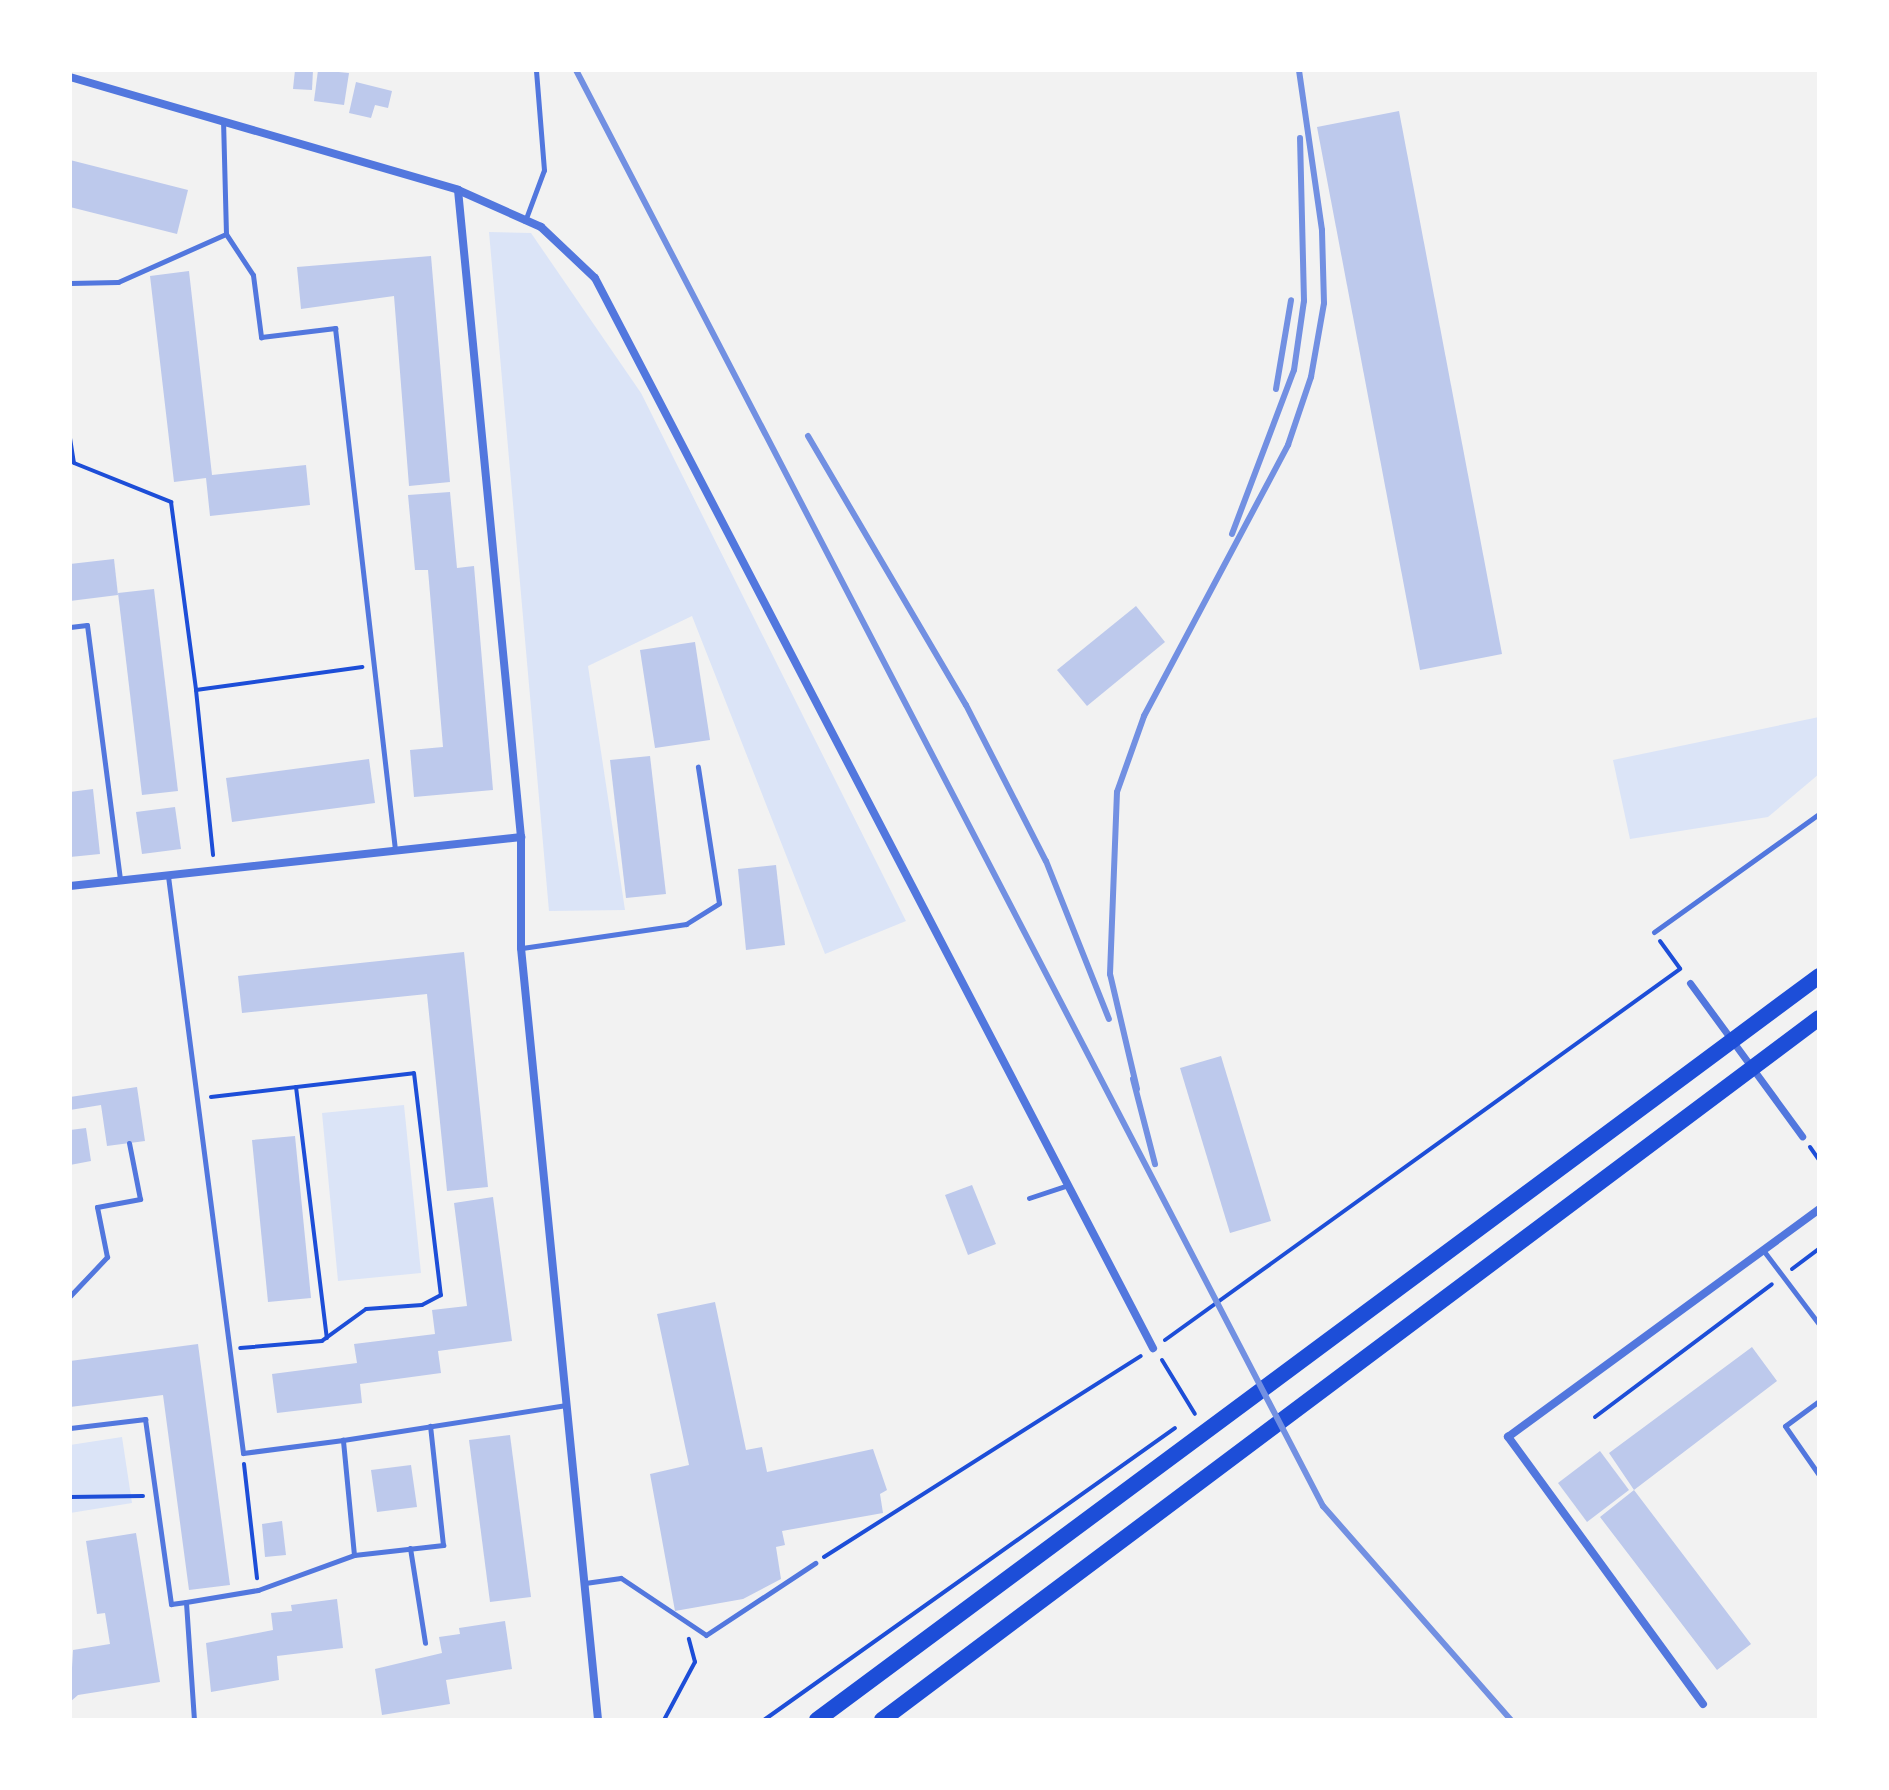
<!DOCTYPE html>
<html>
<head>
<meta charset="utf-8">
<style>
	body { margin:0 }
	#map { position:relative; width:1889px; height:1790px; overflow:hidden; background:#f2f2f2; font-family:"Source Sans 3",sans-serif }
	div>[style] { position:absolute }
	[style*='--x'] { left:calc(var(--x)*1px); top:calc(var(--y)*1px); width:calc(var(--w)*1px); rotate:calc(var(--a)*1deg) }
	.green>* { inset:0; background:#dbe4f7 }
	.building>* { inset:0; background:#bdc9ec }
	.path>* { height:4px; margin:-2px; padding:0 2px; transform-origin:2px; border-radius:2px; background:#1d4ed8 }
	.service>* { height:5px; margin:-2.5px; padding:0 2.5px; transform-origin:2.5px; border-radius:2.5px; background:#5277de }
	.pedestrian>* { height:7px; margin:-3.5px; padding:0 3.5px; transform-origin:3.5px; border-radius:3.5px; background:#5277de }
	.minor>* { height:8px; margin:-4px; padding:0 4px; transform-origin:4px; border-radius:4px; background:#5277de }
	.primary>* { height:16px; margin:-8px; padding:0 8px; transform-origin:8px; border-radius:8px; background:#1d4ed8 }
	.rail>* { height:6px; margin:-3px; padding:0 3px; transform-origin:3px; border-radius:3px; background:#7290e2 }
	span { translate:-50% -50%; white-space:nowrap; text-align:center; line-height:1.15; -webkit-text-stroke:7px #fff; paint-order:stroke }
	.frame { position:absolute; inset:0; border:72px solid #fff; pointer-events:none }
</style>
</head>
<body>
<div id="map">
	<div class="green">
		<i style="clip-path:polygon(489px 232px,531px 233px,641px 393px,906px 921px,825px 954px,692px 616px,588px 666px,625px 910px,549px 911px)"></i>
		<i style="clip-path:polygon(1819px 717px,1819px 774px,1768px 817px,1630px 839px,1613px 760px)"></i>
		<i style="clip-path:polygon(404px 1105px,421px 1273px,338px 1281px,322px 1113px)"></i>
		<i style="clip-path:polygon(122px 1437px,132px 1503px,70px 1513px,70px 1445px)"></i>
	</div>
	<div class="building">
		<i style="clip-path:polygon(295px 70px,313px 70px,312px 90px,293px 89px)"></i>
		<i style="clip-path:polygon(318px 70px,349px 73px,344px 105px,314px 101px)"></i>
		<i style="clip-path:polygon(356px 82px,392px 91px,388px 108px,375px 105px,371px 118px,349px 113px)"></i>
		<i style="clip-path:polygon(1399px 111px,1502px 654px,1420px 670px,1317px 127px)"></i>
		<i style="clip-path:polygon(70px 160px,188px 190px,177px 234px,70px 207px)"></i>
		<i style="clip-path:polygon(431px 256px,450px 482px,409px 486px,394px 296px,301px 309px,297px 267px)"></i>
		<i style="clip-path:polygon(189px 271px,212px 475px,306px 465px,310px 505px,210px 516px,206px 478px,174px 482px,150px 276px)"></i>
		<i style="clip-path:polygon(450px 492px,457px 568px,474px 566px,493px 790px,414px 797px,410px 750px,443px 747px,428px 570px,415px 570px,408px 495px)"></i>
		<i style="clip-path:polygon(114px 559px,118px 595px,70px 601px,70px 564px)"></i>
		<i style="clip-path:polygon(154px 589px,178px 791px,142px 795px,118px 593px)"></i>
		<i style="clip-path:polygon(1136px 606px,1165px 642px,1087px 706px,1057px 670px)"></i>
		<i style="clip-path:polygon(695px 642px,710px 740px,655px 748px,640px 650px)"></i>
		<i style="clip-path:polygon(650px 756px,666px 894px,626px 898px,610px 760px)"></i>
		<i style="clip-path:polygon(369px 759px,375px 803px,232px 822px,226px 778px)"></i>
		<i style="clip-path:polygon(93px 789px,100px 854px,70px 857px,70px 792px)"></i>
		<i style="clip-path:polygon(175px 807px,181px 849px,142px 854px,136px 812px)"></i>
		<i style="clip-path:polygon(776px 865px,785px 945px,746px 950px,738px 869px)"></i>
		<i style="clip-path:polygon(464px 952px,488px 1187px,447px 1191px,427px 994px,242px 1013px,238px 976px)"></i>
		<i style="clip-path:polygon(1221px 1056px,1271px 1221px,1230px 1233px,1180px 1068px)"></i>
		<i style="clip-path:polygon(137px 1087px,145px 1141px,107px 1146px,101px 1105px,70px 1110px,70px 1097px)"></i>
		<i style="clip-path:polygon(86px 1128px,91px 1161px,70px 1165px,70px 1130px)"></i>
		<i style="clip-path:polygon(295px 1136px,311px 1298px,268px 1302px,252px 1140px)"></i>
		<i style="clip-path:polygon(972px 1185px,996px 1244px,968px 1255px,945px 1195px)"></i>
		<i style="clip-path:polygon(493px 1197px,512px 1341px,438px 1351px,441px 1373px,360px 1384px,362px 1403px,277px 1413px,272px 1374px,357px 1363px,354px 1344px,435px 1334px,432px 1310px,467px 1306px,454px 1203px)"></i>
		<i style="clip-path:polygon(715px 1302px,746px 1450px,762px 1447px,767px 1472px,873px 1449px,887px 1490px,880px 1494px,883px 1513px,782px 1531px,785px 1545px,776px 1547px,781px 1579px,743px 1599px,675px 1611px,650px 1474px,689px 1465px,657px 1314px)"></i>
		<i style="clip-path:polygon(198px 1344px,230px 1585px,189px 1590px,163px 1395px,70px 1407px,70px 1361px)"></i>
		<i style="clip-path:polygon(1752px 1347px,1777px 1381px,1634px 1490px,1751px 1644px,1717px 1670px,1600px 1517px,1634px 1490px,1609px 1453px)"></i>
		<i style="clip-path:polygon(510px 1435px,531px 1597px,490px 1602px,469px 1440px)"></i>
		<i style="clip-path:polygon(1600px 1451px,1629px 1490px,1587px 1522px,1558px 1483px)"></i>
		<i style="clip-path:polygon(411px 1465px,417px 1507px,377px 1512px,371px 1470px)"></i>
		<i style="clip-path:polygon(282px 1521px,286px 1555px,265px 1557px,262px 1524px)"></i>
		<i style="clip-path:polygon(136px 1533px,160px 1682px,78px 1695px,70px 1702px,73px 1650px,110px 1644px,105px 1613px,97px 1614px,86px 1541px)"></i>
		<i style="clip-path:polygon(337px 1599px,343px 1648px,277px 1656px,279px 1680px,211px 1692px,206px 1643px,273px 1630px,271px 1613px,292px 1611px,291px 1605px)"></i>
		<i style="clip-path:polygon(505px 1621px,512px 1669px,446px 1680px,450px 1704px,382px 1715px,375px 1669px,442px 1653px,439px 1637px,460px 1634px,459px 1628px)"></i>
	</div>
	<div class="path">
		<i style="--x:70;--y:438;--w:25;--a:81"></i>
		<i style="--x:74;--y:463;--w:105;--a:21.9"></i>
		<i style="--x:171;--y:502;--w:190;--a:82.4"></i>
		<i style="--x:196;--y:690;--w:168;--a:-7.9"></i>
		<i style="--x:196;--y:690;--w:166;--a:84.1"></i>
		<i style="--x:1660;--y:941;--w:34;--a:54"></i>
		<i style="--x:296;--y:1087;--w:253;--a:83"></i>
		<i style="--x:211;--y:1097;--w:204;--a:-6.7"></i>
		<i style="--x:414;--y:1073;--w:224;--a:83.1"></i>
		<i style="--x:441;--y:1295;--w:21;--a:152"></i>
		<i style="--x:422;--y:1305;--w:56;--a:175.9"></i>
		<i style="--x:366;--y:1309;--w:54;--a:144"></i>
		<i style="--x:322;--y:1341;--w:82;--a:175.1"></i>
		<i style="--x:1810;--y:1147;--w:16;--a:55"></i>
		<i style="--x:1792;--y:1269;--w:34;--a:-37"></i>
		<i style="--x:1165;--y:1340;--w:635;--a:-35.77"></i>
		<i style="--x:1162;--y:1360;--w:63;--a:58.6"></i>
		<i style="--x:1595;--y:1417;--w:221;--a:-36.9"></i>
		<i style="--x:244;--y:1464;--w:115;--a:83.5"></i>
		<i style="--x:70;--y:1497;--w:73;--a:-0.8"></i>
		<i style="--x:824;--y:1557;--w:375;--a:-32.4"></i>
		<i style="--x:664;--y:1720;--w:66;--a:-61.9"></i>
		<i style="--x:695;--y:1662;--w:24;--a:-105"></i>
		<i style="--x:764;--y:1720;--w:504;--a:-35.39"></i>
	</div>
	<div class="service">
		<i style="--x:525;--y:221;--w:54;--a:-69.6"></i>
		<i style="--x:544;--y:170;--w:100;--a:-94.6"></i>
		<i style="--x:226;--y:234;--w:49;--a:56.6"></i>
		<i style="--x:253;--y:275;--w:63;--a:82.6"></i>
		<i style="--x:261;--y:337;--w:75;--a:-6.9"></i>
		<i style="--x:335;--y:328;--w:525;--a:83.44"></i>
		<i style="--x:70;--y:283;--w:48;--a:-1.2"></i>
		<i style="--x:118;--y:282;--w:118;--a:-24"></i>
		<i style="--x:226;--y:234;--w:113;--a:-91.5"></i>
		<i style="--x:70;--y:627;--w:17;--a:-7"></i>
		<i style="--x:87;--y:625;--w:257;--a:82.6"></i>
		<i style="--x:168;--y:876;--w:582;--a:82.59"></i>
		<i style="--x:243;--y:1453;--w:101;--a:-7.4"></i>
		<i style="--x:1654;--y:932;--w:203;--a:-35.6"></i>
		<i style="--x:522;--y:948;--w:166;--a:-8.3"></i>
		<i style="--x:686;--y:924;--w:39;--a:-32"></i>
		<i style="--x:719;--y:903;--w:138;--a:-98.8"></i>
		<i style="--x:1029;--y:1198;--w:41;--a:-18.4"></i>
		<i style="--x:1763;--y:1250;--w:93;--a:52.9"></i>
		<i style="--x:70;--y:1296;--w:54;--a:-46.5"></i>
		<i style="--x:107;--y:1257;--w:51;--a:-101.3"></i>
		<i style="--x:97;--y:1207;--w:44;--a:-10.5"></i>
		<i style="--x:140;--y:1199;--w:57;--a:-101.1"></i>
		<i style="--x:1819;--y:1401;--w:42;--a:143.7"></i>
		<i style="--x:1785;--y:1426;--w:60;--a:55.2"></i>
		<i style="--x:70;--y:1428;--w:76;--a:-6.8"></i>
		<i style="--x:145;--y:1419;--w:187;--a:82"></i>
		<i style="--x:171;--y:1604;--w:15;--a:-8"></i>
		<i style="--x:410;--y:1548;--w:96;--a:81"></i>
		<i style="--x:354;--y:1555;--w:90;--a:-6.4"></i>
		<i style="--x:443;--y:1545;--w:120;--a:-96.2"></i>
		<i style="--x:585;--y:1583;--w:36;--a:-8"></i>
		<i style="--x:621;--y:1578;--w:102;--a:33.8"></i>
		<i style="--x:706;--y:1635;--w:131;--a:-33.4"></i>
		<i style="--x:194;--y:1720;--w:118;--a:-93.9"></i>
		<i style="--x:186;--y:1602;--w:73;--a:-9.5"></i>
		<i style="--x:258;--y:1590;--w:102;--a:-20"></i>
		<i style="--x:354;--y:1555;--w:116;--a:-95.5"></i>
		<i style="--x:343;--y:1440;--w:226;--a:-8.9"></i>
	</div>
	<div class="pedestrian">
		<i style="--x:1690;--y:983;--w:190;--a:53.8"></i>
	</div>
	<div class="minor">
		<i style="--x:70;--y:77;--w:404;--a:16.2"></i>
		<i style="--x:458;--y:190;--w:91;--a:24"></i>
		<i style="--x:541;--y:227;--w:74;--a:43.4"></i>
		<i style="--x:595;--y:278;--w:1207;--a:62.46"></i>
		<i style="--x:458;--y:190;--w:650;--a:84.44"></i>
		<i style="--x:521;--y:837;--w:111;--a:90"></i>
		<i style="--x:521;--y:948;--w:776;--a:84.3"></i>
		<i style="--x:70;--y:886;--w:454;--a:-6.2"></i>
		<i style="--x:1703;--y:1704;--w:331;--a:-126.1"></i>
		<i style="--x:1508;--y:1437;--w:386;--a:-36.2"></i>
	</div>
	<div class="primary">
		<i style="--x:817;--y:1720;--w:1248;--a:-36.59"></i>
		<i style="--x:882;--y:1720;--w:1171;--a:-36.84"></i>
	</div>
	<div class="rail">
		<i style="--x:576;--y:70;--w:1619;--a:62.52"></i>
		<i style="--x:1323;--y:1506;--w:285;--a:48.7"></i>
		<i style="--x:1276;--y:389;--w:90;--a:-80.4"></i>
		<i style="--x:808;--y:436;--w:312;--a:59.6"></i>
		<i style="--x:966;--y:705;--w:175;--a:62.9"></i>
		<i style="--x:1046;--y:861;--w:170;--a:68.3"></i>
		<i style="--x:1232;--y:534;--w:175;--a:-69.3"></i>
		<i style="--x:1294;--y:370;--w:70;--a:-81.8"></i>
		<i style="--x:1304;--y:301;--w:163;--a:-91.4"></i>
		<i style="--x:1133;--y:1079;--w:88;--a:75.5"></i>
		<i style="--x:1137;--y:1089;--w:118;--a:-103.2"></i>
		<i style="--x:1110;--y:974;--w:182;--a:-87.8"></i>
		<i style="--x:1117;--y:792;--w:81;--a:-70.4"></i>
		<i style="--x:1144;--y:716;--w:307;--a:-62"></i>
		<i style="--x:1288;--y:445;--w:72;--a:-71.3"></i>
		<i style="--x:1311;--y:377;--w:75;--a:-80"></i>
		<i style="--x:1324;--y:303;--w:73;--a:-91.6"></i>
		<i style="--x:1322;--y:230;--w:162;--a:-98.2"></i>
	</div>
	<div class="frame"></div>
</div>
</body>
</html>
